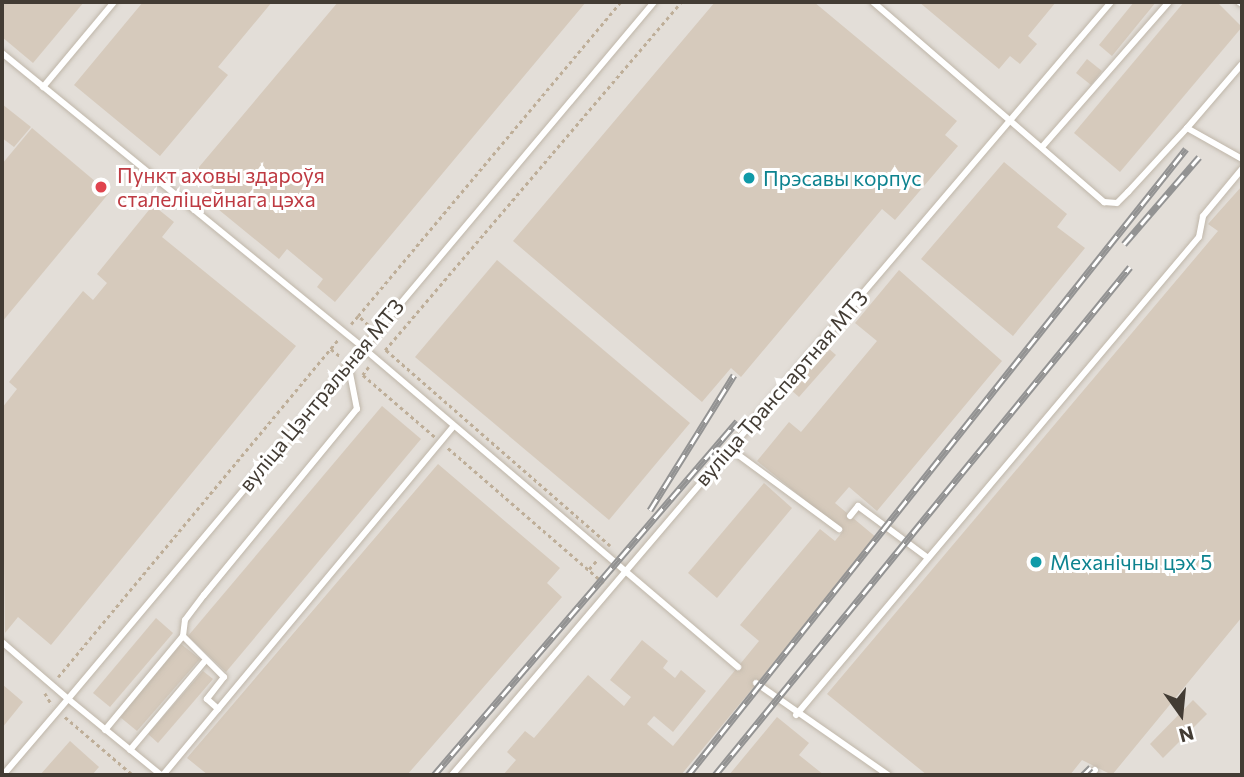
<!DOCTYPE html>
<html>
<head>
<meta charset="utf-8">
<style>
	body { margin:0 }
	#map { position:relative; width:1244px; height:777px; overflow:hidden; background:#f1ece3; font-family:Commissioner,sans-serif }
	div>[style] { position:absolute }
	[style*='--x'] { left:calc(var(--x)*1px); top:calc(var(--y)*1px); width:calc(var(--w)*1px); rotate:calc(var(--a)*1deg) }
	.industrial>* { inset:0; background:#e3ded8 }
	.building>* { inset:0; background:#d6cabc }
	.path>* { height:2.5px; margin-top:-1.25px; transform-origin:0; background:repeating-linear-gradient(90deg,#beae98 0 3.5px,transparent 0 7px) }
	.roads { filter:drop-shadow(0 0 2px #bfb6a9) drop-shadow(0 0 2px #bfb6a9) }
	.service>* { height:6px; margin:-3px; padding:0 3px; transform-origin:3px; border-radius:3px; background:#fff }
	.rail>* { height:7px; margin-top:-3.5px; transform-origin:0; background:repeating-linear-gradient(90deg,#fff 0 13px,#939393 0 26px); box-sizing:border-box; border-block:2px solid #939393 }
	.dots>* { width:19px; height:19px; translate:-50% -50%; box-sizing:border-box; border:4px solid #fff; border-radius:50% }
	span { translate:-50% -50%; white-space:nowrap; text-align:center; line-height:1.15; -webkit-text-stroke:6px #fff; paint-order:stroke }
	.health-label { font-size:21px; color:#be3a42 }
	.left { translate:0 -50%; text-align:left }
	.culture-label { font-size:21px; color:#0d838f }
	.street-label { font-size:21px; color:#433c34 }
	.frame { position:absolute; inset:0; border:4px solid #433c34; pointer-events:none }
	.north { position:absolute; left:1146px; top:679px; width:70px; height:70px; -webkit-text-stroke:5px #fff; paint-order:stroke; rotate:165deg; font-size:19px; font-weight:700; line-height:28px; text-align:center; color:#433c34 }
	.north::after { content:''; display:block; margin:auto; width:24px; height:32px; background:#433c34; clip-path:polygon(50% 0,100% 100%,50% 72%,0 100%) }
</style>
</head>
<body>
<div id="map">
	<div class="industrial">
		<i style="clip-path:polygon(2px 2px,1242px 2px,1242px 775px,2px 775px)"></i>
	</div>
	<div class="building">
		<i style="clip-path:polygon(2px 2px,84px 2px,33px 63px,2px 37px)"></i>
		<i style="clip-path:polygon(143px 2px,272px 2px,218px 67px,228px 75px,160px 156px,74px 85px)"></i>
		<i style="clip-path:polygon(338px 2px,586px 2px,335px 302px,317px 287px,323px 279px,287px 249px,279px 259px,213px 205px,221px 195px,194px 173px)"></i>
		<i style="clip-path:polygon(715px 2px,814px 2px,957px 121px,945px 135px,958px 146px,895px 220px,882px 209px,741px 377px,731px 368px,702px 402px,513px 241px)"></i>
		<i style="clip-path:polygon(919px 2px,1056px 2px,1028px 36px,1037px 44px,1020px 64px,1010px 56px,999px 69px)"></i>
		<i style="clip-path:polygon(1134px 2px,1156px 2px,1112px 56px,1099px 45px)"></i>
		<i style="clip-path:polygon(1184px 2px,1217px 2px,1242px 27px,1120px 172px,1074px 133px)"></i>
		<i style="clip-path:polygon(1087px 59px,1102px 71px,1091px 85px,1076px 73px)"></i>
		<i style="clip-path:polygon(2px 104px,31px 127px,14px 147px,2px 138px)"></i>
		<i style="clip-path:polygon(32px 128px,109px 193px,2px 322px,2px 164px)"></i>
		<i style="clip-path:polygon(1004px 162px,1067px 214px,1057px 227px,1085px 248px,1013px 336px,921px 259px)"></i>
		<i style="clip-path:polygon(1242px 186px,1242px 617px,1112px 775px,1082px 760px,1070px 775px,927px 775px,827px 694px,1218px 231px,1208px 224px)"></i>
		<i style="clip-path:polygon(153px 205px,174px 222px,162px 237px,296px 346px,51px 645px,18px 617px,5px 633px,2px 408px,17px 389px,9px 382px,83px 291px,93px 300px,107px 283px,97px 274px)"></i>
		<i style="clip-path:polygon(497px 260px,690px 423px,609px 520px,415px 357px)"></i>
		<i style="clip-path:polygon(899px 270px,1002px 361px,877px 511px,849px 487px,835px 503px,877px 538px,681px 775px,503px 775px,516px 760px,507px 752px,525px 731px,534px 738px,588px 675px,624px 706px,631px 697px,610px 680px,642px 640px,668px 661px,663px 668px,675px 678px,681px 670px,706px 691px,673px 732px,654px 716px,647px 724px,673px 746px,759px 641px,740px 625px,820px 529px,835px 541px,843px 531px,757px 461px,789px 422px,801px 432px,877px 341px,855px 323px)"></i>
		<i style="clip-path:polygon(828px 348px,836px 355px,799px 397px,791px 390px)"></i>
		<i style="clip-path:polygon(382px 406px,421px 439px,226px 672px,188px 636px)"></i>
		<i style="clip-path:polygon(438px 464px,560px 568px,547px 583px,562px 597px,407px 775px,208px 775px,187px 758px)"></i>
		<i style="clip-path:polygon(764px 483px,792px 508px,717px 598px,688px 573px)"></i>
		<i style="clip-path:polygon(156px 618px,173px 633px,110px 707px,93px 693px)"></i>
		<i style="clip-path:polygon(181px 644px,200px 659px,137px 731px,120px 717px)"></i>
		<i style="clip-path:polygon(203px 671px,213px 679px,158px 743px,148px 734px)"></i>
		<i style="clip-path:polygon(2px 684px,23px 702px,2px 728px)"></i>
		<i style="clip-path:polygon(1193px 700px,1207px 714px,1163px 758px,1150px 744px)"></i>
		<i style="clip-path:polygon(777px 717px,809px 743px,799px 755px,824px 775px,729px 775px)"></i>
		<i style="clip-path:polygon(70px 741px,99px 767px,92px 775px,40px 775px)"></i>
	</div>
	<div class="path">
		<i style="--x:351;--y:324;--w:11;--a:-49"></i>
		<i style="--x:368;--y:325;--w:13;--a:-138"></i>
		<i style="--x:358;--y:316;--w:410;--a:-50.1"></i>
		<i style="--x:331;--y:349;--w:13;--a:39"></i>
		<i style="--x:369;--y:367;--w:10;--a:127"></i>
		<i style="--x:363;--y:375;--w:95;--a:40.7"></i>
		<i style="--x:448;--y:448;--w:206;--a:40.9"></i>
		<i style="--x:610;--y:546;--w:298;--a:-138.9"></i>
		<i style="--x:385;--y:350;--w:457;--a:-49.6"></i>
		<i style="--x:589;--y:569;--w:13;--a:-48"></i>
		<i style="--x:58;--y:677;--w:438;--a:-50.3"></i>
		<i style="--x:45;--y:693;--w:14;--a:60"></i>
		<i style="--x:65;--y:717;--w:89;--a:40.5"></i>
	</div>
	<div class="roads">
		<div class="service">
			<i style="--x:873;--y:2;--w:306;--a:40.9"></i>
			<i style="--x:1104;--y:202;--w:13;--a:4"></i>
			<i style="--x:1117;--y:203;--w:16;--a:-45"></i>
			<i style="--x:1128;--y:192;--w:87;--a:-47.3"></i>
			<i style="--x:1187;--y:128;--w:63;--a:29.4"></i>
			<i style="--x:1239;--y:2;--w:4;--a:34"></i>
			<i style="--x:2;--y:53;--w:465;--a:39.2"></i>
			<i style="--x:362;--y:347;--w:494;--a:40.4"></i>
			<i style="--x:43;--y:87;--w:111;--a:-50.1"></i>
			<i style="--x:1187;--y:128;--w:84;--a:-49.3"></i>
			<i style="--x:1042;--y:147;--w:193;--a:-48.8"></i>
			<i style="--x:729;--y:448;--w:137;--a:36.4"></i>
			<i style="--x:850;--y:516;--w:13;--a:-51"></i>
			<i style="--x:858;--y:506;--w:87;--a:36.6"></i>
			<i style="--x:183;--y:636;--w:16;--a:-83"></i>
			<i style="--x:185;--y:620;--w:31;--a:-53"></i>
			<i style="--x:204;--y:595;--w:241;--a:-50.6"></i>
			<i style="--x:357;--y:409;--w:47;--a:-101.1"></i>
			<i style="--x:2;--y:642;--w:87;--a:40.8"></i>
			<i style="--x:68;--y:699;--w:100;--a:130.5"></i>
			<i style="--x:756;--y:683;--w:161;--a:34.9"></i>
			<i style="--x:796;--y:715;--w:625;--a:-49.87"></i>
			<i style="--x:1199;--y:237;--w:21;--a:-79"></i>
			<i style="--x:1203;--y:216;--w:61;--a:-50.3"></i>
			<i style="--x:105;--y:730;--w:122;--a:-50.3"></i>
			<i style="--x:183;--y:636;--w:58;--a:45"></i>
			<i style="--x:224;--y:677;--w:28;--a:128"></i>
			<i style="--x:207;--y:699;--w:15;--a:42"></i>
			<i style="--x:130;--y:750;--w:115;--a:-49.9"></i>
			<i style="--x:161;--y:775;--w:120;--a:-140.7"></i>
			<i style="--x:68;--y:699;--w:911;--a:-49.94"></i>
			<i style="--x:163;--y:775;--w:454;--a:-50.2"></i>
			<i style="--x:452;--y:775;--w:1016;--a:-49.55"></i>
			<i style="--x:1090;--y:775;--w:7;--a:-45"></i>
		</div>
	</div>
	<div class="rail">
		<i style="--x:1124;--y:244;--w:115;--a:-49.2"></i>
		<i style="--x:650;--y:510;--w:159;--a:-58.1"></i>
		<i style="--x:434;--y:775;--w:466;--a:-49.4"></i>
		<i style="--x:688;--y:775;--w:800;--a:-51.5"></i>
		<i style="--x:715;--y:775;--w:656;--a:-50.75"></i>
		<i style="--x:1083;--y:775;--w:11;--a:-45"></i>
	</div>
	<div class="dots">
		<i style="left:749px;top:178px;background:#0f9aa8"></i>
		<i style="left:101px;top:187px;background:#e0444e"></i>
		<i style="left:1036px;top:562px;background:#0f9aa8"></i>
	</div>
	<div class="health-label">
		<span class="left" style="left:117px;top:187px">Пункт аховы здароўя<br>сталеліцейнага цэха</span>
	</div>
	<div class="culture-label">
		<span class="left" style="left:763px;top:178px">Прэсавы корпус</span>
		<span class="left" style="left:1050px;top:562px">Механічны цэх 5</span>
	</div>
	<div class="street-label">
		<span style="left:781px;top:388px;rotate:-49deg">вуліца Транспартная МТЗ</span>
		<span style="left:321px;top:395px;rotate:-50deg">вуліца Цэнтральная МТЗ</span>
	</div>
	<div class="frame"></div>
	<div class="north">N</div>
</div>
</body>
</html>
